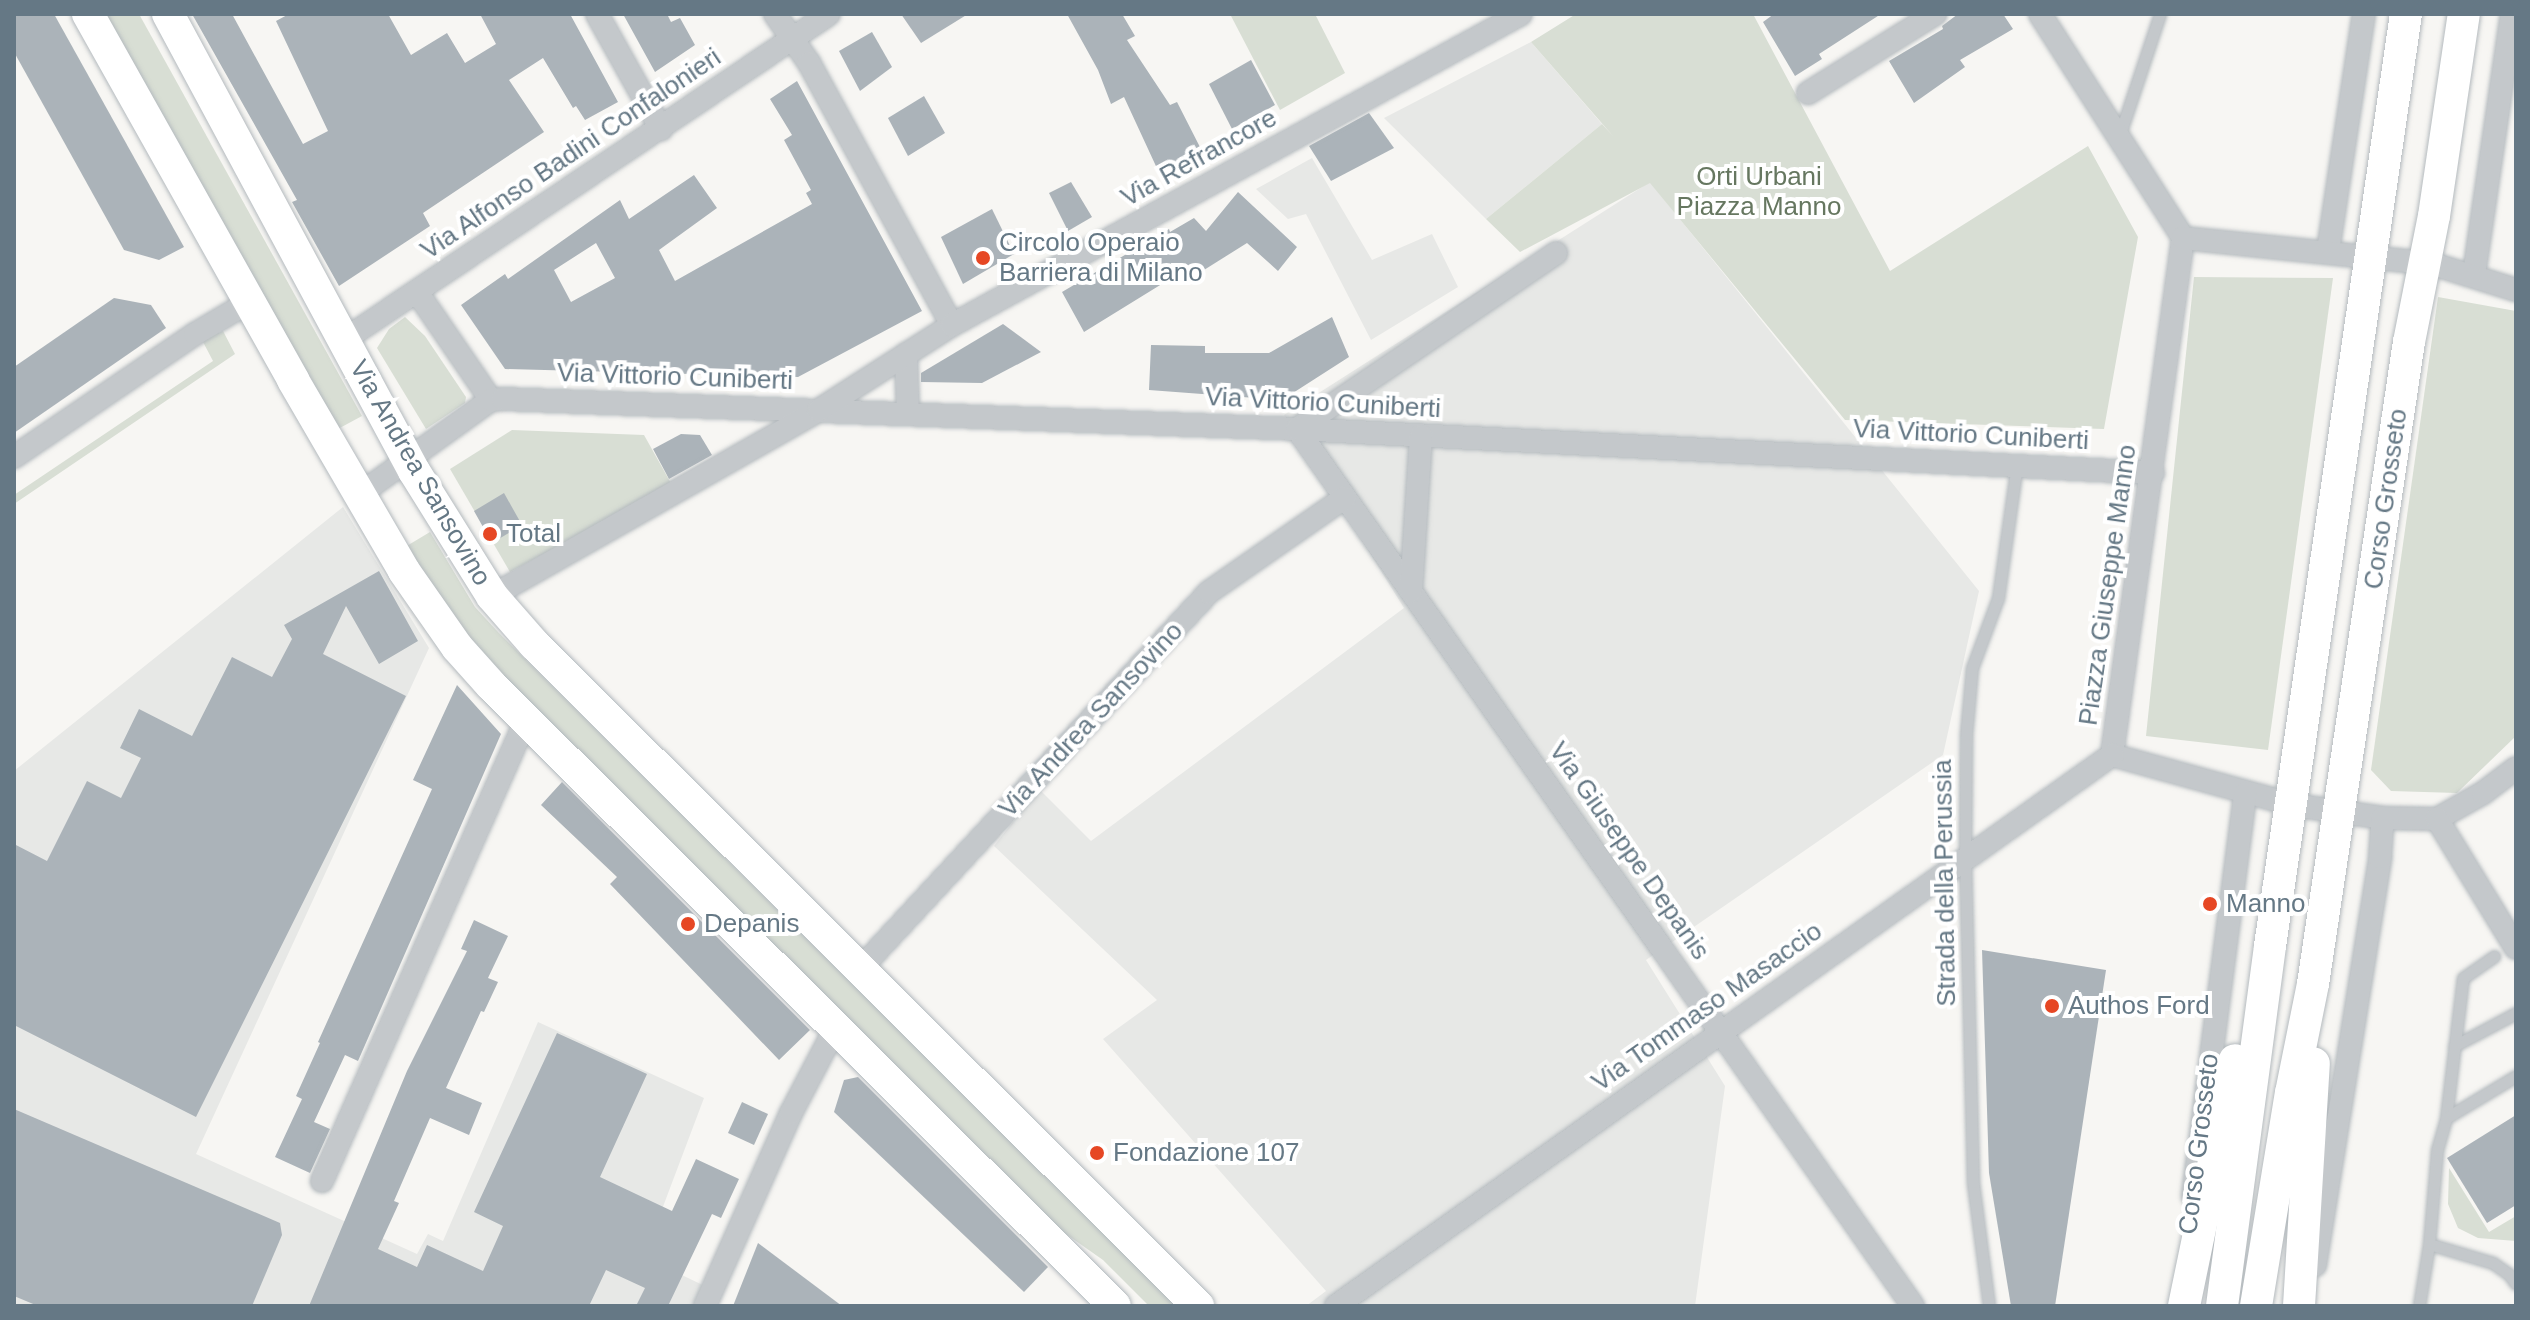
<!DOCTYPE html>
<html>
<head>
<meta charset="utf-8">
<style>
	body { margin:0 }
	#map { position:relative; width:2530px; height:1320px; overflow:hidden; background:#f7f6f3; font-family:Arial,sans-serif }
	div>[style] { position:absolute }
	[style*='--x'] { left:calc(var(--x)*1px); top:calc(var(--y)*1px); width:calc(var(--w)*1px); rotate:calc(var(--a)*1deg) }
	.built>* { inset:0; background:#e7e8e6 }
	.green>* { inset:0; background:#d8ded4 }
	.building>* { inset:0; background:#abb3b9 }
	.roads { filter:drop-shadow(0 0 2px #b4babe) drop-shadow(0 0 2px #b4babe) }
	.lane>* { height:11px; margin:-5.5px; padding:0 5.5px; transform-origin:5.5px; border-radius:5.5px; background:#c4c8cb }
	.street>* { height:22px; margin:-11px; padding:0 11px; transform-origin:11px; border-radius:11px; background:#c4c8cb }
	.secondary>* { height:32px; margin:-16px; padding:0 16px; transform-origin:16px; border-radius:16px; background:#fff }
	.dots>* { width:22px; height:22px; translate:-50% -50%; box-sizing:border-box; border:4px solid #fff; border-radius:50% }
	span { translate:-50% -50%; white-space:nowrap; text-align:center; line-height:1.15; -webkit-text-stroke:8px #fff; paint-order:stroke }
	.street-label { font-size:26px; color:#657885 }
	.park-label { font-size:26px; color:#667760 }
	.poi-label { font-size:26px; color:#657885 }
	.left { translate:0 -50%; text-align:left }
	.frame { position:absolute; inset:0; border:16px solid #657885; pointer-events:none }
</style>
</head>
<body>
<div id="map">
	<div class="built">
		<i style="clip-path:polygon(1531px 42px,1602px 124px,1486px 219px,1384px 118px)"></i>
		<i style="clip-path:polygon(1312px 158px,1372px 260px,1432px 234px,1458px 287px,1371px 340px,1306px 214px,1288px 219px,1256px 189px)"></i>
		<i style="clip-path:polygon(1650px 182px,1979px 591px,1943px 755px,1646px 960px,1725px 1086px,1695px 1306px,1306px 1306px,1326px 1291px,1103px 1039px,1157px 1000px,994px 846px,1039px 789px,1091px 841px,1404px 608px,1284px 415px)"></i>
		<i style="clip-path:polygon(343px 507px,429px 648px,196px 1154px,417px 1254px,428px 1234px,443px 1241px,538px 1022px,704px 1098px,644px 1257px,709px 1288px,700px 1306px,14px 1306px,14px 771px)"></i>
	</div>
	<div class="green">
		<i style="clip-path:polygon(104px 14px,139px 14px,362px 416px,336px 430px)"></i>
		<i style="clip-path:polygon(1230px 14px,1315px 14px,1345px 73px,1280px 110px)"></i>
		<i style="clip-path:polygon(1576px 14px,1753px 14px,1890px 271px,2088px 146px,2138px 237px,2104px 429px,1845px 420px,1650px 183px,1520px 252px,1486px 219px,1602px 124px,1613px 136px,1531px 42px)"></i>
		<i style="clip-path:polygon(2194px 277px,2333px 278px,2268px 750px,2146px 736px)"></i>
		<i style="clip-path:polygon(2438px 297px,2516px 311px,2516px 736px,2457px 793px,2391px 791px,2371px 770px)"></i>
		<i style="clip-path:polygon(405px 317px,425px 336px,466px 397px,465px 403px,426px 429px,377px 348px,389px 329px)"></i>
		<i style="clip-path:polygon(223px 331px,235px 354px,14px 504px,14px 495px,213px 361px,202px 340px)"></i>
		<i style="clip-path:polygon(512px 430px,644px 435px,672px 485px,510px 572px,450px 469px)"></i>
		<i style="clip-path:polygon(430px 532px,475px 607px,498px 632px,1176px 1306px,1149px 1306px,1103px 1260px,1046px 1220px,470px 646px,405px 547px)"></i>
		<i style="clip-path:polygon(2449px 1168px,2489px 1232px,2516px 1216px,2516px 1241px,2478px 1238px,2458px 1228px,2448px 1204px)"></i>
	</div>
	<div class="building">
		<i style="clip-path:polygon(14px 14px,54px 14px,184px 247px,159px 260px,124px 250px,14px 52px)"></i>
		<i style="clip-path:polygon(192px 14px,232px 14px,303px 144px,328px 131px,276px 21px,289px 14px,388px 14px,411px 55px,447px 33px,465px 63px,496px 44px,480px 14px,570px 14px,618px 102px,585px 120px,576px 106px,573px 108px,543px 58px,509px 80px,544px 132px,423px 213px,430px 226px,339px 286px,292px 202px,297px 200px)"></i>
		<i style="clip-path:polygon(623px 14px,667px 14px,671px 22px,680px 18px,695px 45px,655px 72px)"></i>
		<i style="clip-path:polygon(901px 14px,968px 14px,921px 43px)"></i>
		<i style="clip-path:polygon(1067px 14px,1122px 14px,1135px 36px,1127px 40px,1170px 105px,1177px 102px,1203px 153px,1161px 177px,1124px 97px,1111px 104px,1098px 70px)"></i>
		<i style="clip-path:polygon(1774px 14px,1881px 14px,1819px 54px,1822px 59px,1795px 76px,1763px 22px)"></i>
		<i style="clip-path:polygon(1958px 14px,2003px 14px,2013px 29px,1960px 60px,1965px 67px,1914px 103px,1889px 61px,1943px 29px,1942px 26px)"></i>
		<i style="clip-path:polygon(872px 32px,892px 67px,860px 91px,839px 51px)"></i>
		<i style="clip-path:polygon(1251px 60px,1275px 105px,1232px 129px,1209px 84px)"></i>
		<i style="clip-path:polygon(evenodd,797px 81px,922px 311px,798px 377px,505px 369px,461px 305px,505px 274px,508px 279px,620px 200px,629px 219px,694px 175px,717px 208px,659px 250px,675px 281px,812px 204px,806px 193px,811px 190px,784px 140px,792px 135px,770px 99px,797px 81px,596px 243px,615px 278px,571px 302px,554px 270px,596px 243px)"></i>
		<i style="clip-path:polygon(924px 96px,945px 133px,908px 156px,888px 118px)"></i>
		<i style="clip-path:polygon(1369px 113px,1394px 148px,1331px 181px,1309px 146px)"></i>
		<i style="clip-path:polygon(1071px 182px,1092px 217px,1068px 231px,1049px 193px)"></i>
		<i style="clip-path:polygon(1238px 192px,1297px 247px,1278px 271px,1247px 243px,1196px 275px,1191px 266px,1084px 332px,1062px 292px,1169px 229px,1170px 232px,1194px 218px,1206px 231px)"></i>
		<i style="clip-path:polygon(992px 209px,1014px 254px,963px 284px,941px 237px)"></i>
		<i style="clip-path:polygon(114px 298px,151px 305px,166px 328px,14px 433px,14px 367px)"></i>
		<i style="clip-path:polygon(1332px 317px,1349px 357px,1282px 400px,1149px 390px,1151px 345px,1205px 346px,1205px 353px,1269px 353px)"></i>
		<i style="clip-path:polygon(1003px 324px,1041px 352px,982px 383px,921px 382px,921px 373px)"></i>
		<i style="clip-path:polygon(681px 434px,700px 435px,712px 455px,669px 479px,653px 449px)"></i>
		<i style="clip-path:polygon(504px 493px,522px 525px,492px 543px,474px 511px)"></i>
		<i style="clip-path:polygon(379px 571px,418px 641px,379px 664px,346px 606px,323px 654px,406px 696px,196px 1117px,14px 1025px,14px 844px,47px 861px,87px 781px,121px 798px,141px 758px,120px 748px,139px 709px,192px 736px,232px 657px,272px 677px,292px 639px,284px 625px)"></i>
		<i style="clip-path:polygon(457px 685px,501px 734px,358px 1061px,345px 1055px,314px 1122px,330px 1129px,310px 1173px,275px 1157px,302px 1099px,296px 1096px,320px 1043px,318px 1042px,432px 789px,413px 780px)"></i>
		<i style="clip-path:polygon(562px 782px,810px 1030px,779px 1060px,610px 884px,617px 877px,541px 805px)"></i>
		<i style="clip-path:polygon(474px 920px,508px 936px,488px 978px,498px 982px,484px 1012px,481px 1011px,446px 1088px,482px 1103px,469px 1135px,430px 1118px,394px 1201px,399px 1203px,378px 1249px,417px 1267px,427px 1245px,483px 1271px,503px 1226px,474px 1212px,557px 1033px,647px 1074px,600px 1177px,672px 1211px,696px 1159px,739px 1179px,721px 1218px,712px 1214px,668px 1306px,636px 1306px,645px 1288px,606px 1270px,589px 1306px,309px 1306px,407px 1071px,467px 951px,461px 949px)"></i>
		<i style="clip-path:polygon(1982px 950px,2106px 970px,2055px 1306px,2011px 1306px,1989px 1173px)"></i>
		<i style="clip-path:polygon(858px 1077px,1048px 1267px,1024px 1292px,834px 1112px,844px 1080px)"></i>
		<i style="clip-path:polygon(742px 1102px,768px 1114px,754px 1145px,728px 1133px)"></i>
		<i style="clip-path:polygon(14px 1109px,280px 1223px,282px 1235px,252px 1306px,38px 1306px,14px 1296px)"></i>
		<i style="clip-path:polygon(2516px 1115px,2516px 1205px,2487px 1223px,2447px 1158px)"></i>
		<i style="clip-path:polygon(758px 1243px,842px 1306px,733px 1306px)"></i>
	</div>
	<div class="roads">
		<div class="lane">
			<i style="--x:2119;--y:137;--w:130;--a:-71.6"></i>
			<i style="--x:2454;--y:1046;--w:70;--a:-28"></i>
			<i style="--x:2446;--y:1118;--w:141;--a:-83.1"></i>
			<i style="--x:2463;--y:978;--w:38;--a:-35"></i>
			<i style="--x:2429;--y:1244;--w:67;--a:16.5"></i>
			<i style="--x:2493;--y:1263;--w:19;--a:35"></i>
			<i style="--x:2509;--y:1274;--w:12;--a:55"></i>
			<i style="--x:1989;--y:1306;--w:125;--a:-97.4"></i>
			<i style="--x:1973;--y:1182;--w:322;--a:-91.4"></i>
			<i style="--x:1965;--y:860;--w:125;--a:-89.5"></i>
			<i style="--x:1966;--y:735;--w:67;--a:-84.9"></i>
			<i style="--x:1972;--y:668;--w:75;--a:-69.6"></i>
			<i style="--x:1998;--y:598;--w:134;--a:-81.9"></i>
			<i style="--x:2419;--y:1306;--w:63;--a:-80.8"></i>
			<i style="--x:2429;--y:1244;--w:94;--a:-85.1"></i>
			<i style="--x:2437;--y:1150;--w:33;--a:-74"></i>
			<i style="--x:2446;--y:1118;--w:82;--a:-31"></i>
		</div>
		<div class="street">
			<i style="--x:597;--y:14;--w:132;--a:60.9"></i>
			<i style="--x:775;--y:14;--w:60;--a:55.2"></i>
			<i style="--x:809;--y:63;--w:298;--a:61.4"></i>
			<i style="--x:2040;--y:14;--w:266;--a:57.4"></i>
			<i style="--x:1808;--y:93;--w:150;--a:-31.9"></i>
			<i style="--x:2328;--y:251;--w:240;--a:-81.4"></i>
			<i style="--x:1556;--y:253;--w:313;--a:145.8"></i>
			<i style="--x:1297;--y:429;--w:1072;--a:54.92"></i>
			<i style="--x:2474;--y:274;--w:263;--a:-81.7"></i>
			<i style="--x:417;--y:292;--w:131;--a:55.6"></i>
			<i style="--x:344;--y:340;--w:584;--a:-33.91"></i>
			<i style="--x:906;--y:354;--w:59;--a:88.1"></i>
			<i style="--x:14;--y:457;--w:219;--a:-34.2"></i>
			<i style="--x:195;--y:334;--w:63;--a:-30.7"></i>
			<i style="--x:360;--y:494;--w:161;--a:-35.7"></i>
			<i style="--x:491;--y:400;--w:12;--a:-5"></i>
			<i style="--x:503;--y:399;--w:795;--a:2.16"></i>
			<i style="--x:1297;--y:429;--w:857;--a:2.94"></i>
			<i style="--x:1411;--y:591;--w:155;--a:-86.3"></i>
			<i style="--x:492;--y:596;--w:376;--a:-29.6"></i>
			<i style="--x:819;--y:410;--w:158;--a:-32.6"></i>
			<i style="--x:952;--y:325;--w:648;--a:-28.66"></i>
			<i style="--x:2112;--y:755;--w:522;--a:-82.18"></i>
			<i style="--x:2183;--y:238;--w:251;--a:5.9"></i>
			<i style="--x:2433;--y:264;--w:87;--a:17.4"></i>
			<i style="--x:2112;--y:755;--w:188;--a:15.4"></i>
			<i style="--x:2293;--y:805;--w:91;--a:8.2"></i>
			<i style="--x:2383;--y:818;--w:54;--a:1.1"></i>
			<i style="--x:2437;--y:819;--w:53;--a:-29.5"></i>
			<i style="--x:2483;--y:793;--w:41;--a:-37.1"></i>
			<i style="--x:2437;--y:819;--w:151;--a:58.5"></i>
			<i style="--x:860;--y:969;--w:514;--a:-47.21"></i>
			<i style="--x:1209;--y:592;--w:165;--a:-34.8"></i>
			<i style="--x:322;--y:1181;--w:504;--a:-66.13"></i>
			<i style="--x:2193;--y:1196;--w:406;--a:-82.6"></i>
			<i style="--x:2315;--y:1265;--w:413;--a:-80.9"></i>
			<i style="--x:2380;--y:857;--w:39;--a:-86"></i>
			<i style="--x:705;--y:1306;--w:211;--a:-66"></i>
			<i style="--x:791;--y:1113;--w:95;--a:-62.4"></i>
			<i style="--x:1336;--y:1306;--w:952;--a:-35.38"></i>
		</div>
		<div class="secondary">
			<i style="--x:88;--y:14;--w:420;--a:60.7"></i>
			<i style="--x:293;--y:380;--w:221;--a:59.8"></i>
			<i style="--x:404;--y:571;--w:93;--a:55.1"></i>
			<i style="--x:457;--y:647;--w:51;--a:48.2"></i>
			<i style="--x:491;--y:685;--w:880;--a:44.86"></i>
			<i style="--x:168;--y:14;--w:519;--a:61.71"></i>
			<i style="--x:414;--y:471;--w:147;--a:58"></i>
			<i style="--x:492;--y:596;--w:64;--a:48.8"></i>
			<i style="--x:534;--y:644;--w:938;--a:44.91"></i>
			<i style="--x:2184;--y:1306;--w:251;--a:-78.3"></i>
			<i style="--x:2222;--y:1306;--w:363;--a:-82.4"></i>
			<i style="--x:2270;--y:946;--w:942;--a:-81.7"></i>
			<i style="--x:2256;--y:1306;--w:216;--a:-80.7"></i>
			<i style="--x:2291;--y:1093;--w:111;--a:-78.6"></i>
			<i style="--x:2313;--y:984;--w:649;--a:-81.5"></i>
			<i style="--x:2409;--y:342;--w:128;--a:-78.8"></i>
			<i style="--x:2434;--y:216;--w:204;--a:-81.6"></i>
			<i style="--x:2299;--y:1306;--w:243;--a:-86.5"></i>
		</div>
	</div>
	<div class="dots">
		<i style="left:983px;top:258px;background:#e64724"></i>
		<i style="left:490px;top:534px;background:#e64724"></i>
		<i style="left:2210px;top:904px;background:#e64724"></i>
		<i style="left:688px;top:924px;background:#e64724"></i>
		<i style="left:2052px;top:1006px;background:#e64724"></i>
		<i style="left:1097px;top:1153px;background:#e64724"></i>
	</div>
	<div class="street-label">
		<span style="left:571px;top:154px;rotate:-34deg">Via Alfonso Badini Confalonieri</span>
		<span style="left:1199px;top:158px;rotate:-29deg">Via Refrancore</span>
		<span style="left:675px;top:377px;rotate:2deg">Via Vittorio Cuniberti</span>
		<span style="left:1323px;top:403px;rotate:3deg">Via Vittorio Cuniberti</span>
		<span style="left:1971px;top:435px;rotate:3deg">Via Vittorio Cuniberti</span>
		<span style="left:420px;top:473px;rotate:60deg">Via Andrea Sansovino</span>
		<span style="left:2386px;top:499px;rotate:-82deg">Corso Grosseto</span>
		<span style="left:2108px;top:585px;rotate:-82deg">Piazza Giuseppe Manno</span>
		<span style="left:1091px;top:720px;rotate:-47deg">Via Andrea Sansovino</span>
		<span style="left:1629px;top:851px;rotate:55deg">Via Giuseppe Depanis</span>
		<span style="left:1945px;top:883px;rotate:-91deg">Strada della Perussia</span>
		<span style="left:1707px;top:1007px;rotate:-35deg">Via Tommaso Masaccio</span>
		<span style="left:2199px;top:1144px;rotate:-83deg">Corso Grosseto</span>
	</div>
	<div class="park-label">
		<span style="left:1759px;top:192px">Orti Urbani<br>Piazza Manno</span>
	</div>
	<div class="poi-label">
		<span class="left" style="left:999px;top:258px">Circolo Operaio<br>Barriera di Milano</span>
		<span class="left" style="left:506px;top:534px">Total</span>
		<span class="left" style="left:2226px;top:904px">Manno</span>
		<span class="left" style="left:704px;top:924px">Depanis</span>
		<span class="left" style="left:2068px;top:1006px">Authos Ford</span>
		<span class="left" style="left:1113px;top:1153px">Fondazione 107</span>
	</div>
	<div class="frame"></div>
</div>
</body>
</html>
